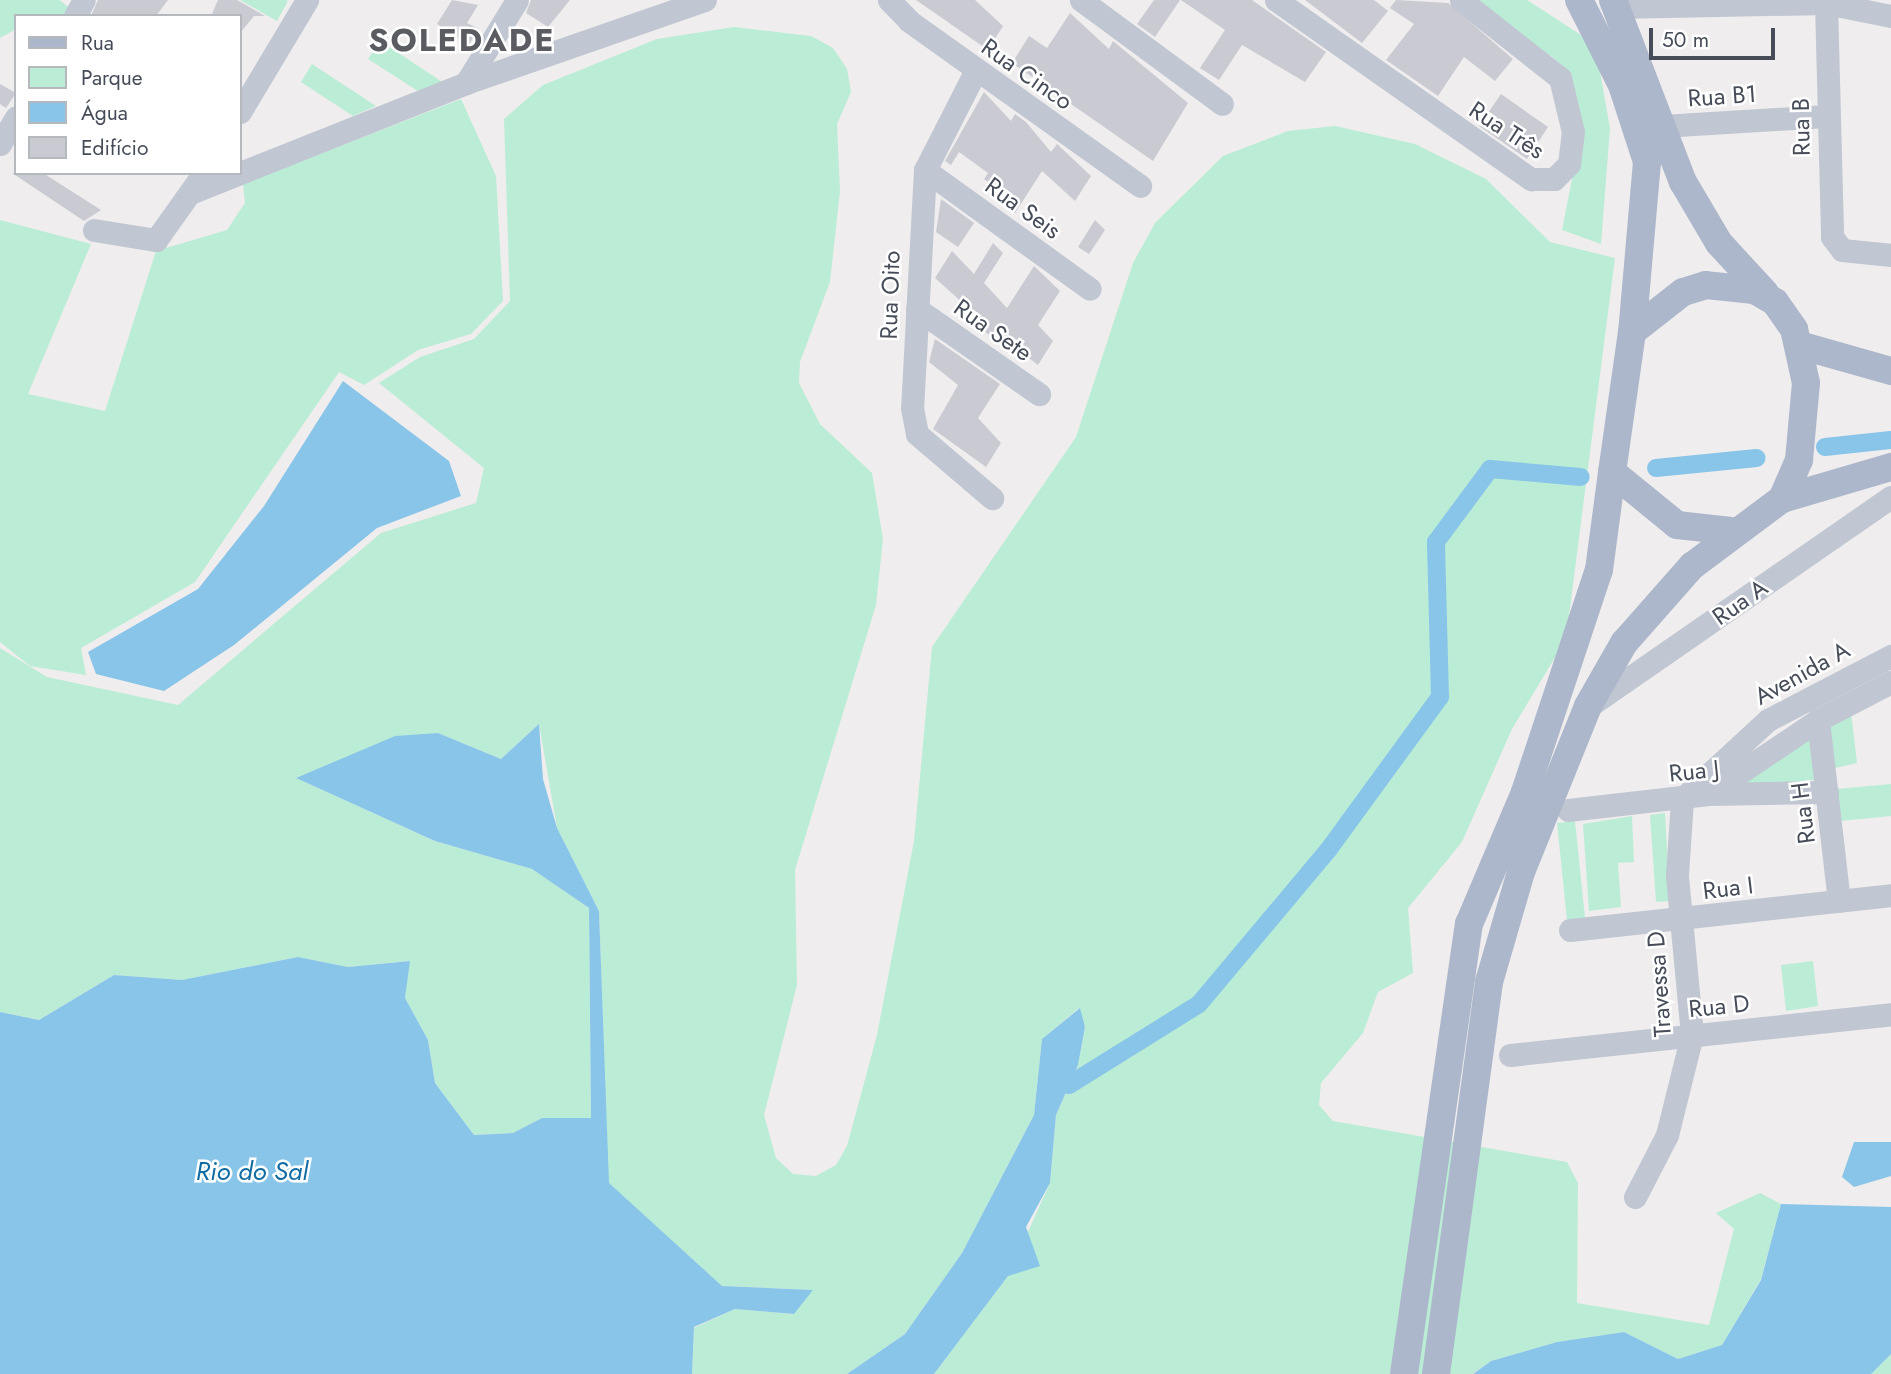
<!DOCTYPE html>
<html>
<head>
<meta charset="utf-8">
<style>
	body { margin:0 }
	#map { position:relative; width:1891px; height:1374px; overflow:hidden; background:#efeded; font-family:Jost,sans-serif }
	div>[style] { position:absolute }
	[style*='--x'] { left:calc(var(--x)*1px); top:calc(var(--y)*1px); width:calc(var(--w)*1px); rotate:calc(var(--a)*1deg) }
	.green>* { inset:0; background:#bbedd6 }
	.water>* { inset:0; background:#89c5e9 }
	.canal>* { height:18px; margin:-9px; padding:0 9px; transform-origin:9px; border-radius:9px; background:#89c5e9 }
	.building>* { inset:0; background:#cacbd2 }
	.minor>* { height:23px; margin:-11.5px; padding:0 11.5px; transform-origin:11.5px; border-radius:11.5px; background:#c0c6d2 }
	.major>* { height:28px; margin:-14px; padding:0 14px; transform-origin:14px; border-radius:14px; background:#adb7cb }
	span { translate:-50% -50%; white-space:nowrap; text-align:center; line-height:1.15; -webkit-text-stroke:5px #fff; paint-order:stroke }
	.street-label { font-size:24px; color:#464d59 }
	.water-label { font-size:26px; color:#106ca2; font-style:italic }
	.district-label { font-size:32px; color:#5a5c61; font-weight:700; letter-spacing:2px }
	.legend { position:absolute; left:14px; top:14px; width:228px; height:161px; box-sizing:border-box; background:#fff; border:2px solid #b5b8bd; margin:0; padding:9px 12px; list-style:none; font-size:21px; color:#464d59 }
	.legend li { display:flex; align-items:center; gap:14px; height:35px }
	.legend b { width:35px; border:2px solid #b5b8bd }
	.scale { position:absolute; left:1649px; top:28px; width:126px; height:32px; box-sizing:border-box; border:4px solid #464d59; border-top:0; padding-left:9px; font-size:21px; line-height:24px; white-space:nowrap; color:#464d59; -webkit-text-stroke:5px #fff; paint-order:stroke }
</style>
</head>
<body>
<div id="map">
	<div class="green">
		<i style="clip-path:polygon(0 0,59px 0,69px 7px,63px 16px,16px 16px,16px 29px,0 38px)"></i>
		<i style="clip-path:polygon(240px 0,285px 0,288px 1px,277px 21px)"></i>
		<i style="clip-path:polygon(1473px 0,1527px 0,1595px 44px,1610px 128px,1601px 244px,1562px 230px,1582px 128px,1555px 59px)"></i>
		<i style="clip-path:polygon(734px 27px,811px 36px,833px 48px,847px 69px,851px 92px,837px 124px,840px 191px,830px 282px,800px 362px,799px 383px,820px 424px,872px 473px,883px 539px,876px 605px,795px 870px,797px 985px,764px 1115px,776px 1158px,793px 1174px,816px 1176px,836px 1165px,847px 1146px,877px 1035px,914px 841px,932px 647px,1076px 437px,1133px 263px,1155px 223px,1223px 156px,1288px 131px,1335px 126px,1415px 144px,1486px 179px,1550px 242px,1615px 258px,1566px 639px,1512px 729px,1462px 842px,1408px 908px,1413px 973px,1378px 992px,1363px 1033px,1321px 1083px,1319px 1105px,1333px 1121px,1567px 1162px,1578px 1183px,1577px 1303px,1709px 1325px,1734px 1229px,1716px 1213px,1760px 1193px,1781px 1204px,1761px 1279px,1722px 1345px,1678px 1359px,1624px 1332px,1557px 1342px,1491px 1361px,1472px 1374px,934px 1374px,1008px 1276px,1050px 1183px,1056px 1115px,1078px 1065px,1085px 1027px,1079px 1008px,1042px 1039px,1034px 1115px,962px 1253px,905px 1334px,847px 1374px,692px 1374px,694px 1328px,735px 1309px,793px 1314px,812px 1290px,722px 1286px,608px 1183px,599px 911px,557px 828px,539px 724px,501px 759px,438px 733px,296px 778px,435px 841px,532px 869px,589px 908px,591px 1118px,542px 1118px,513px 1133px,474px 1135px,435px 1083px,428px 1040px,405px 998px,409px 961px,348px 967px,298px 957px,182px 980px,114px 975px,39px 1020px,0 1012px,0 648px,47px 677px,178px 705px,381px 533px,476px 503px,484px 468px,379px 383px,420px 357px,474px 339px,510px 301px,504px 119px,543px 85px,657px 39px)"></i>
		<i style="clip-path:polygon(380px 41px,444px 83px,421px 93px,368px 59px)"></i>
		<i style="clip-path:polygon(312px 64px,376px 106px,353px 116px,301px 82px)"></i>
		<i style="clip-path:polygon(461px 99px,496px 176px,503px 301px,471px 334px,418px 350px,364px 385px,339px 372px,195px 582px,81px 648px,86px 675px,30px 666px,0 642px,0 220px,91px 244px,28px 394px,105px 411px,156px 251px,227px 230px,245px 203px,243px 184px)"></i>
		<i style="clip-path:polygon(1851px 712px,1857px 763px,1831px 769px,1825px 722px)"></i>
		<i style="clip-path:polygon(1810px 735px,1815px 780px,1737px 786px)"></i>
		<i style="clip-path:polygon(1891px 784px,1891px 816px,1840px 821px,1836px 789px)"></i>
		<i style="clip-path:polygon(1665px 813px,1670px 901px,1656px 902px,1650px 815px)"></i>
		<i style="clip-path:polygon(1632px 816px,1634px 862px,1618px 863px,1621px 907px,1589px 911px,1583px 824px)"></i>
		<i style="clip-path:polygon(1575px 821px,1585px 918px,1567px 920px,1557px 823px)"></i>
		<i style="clip-path:polygon(1813px 961px,1818px 1006px,1786px 1011px,1781px 965px)"></i>
		<i style="clip-path:polygon(1891px 1354px,1891px 1374px,1871px 1374px,1879px 1363px)"></i>
	</div>
	<div class="water">
		<i style="clip-path:polygon(343px 381px,449px 461px,461px 496px,377px 528px,234px 645px,164px 691px,96px 674px,88px 652px,198px 589px,264px 506px)"></i>
		<i style="clip-path:polygon(539px 724px,543px 779px,557px 828px,599px 911px,609px 1183px,722px 1286px,813px 1290px,794px 1314px,735px 1309px,694px 1327px,692px 1374px,0 1374px,0 1012px,39px 1020px,114px 975px,182px 980px,298px 957px,348px 967px,410px 961px,405px 998px,428px 1040px,435px 1083px,474px 1135px,513px 1133px,542px 1118px,591px 1118px,589px 908px,532px 869px,435px 841px,296px 778px,395px 736px,438px 733px,501px 759px)"></i>
		<i style="clip-path:polygon(1080px 1008px,1085px 1027px,1078px 1065px,1056px 1115px,1050px 1183px,1026px 1227px,1040px 1266px,1008px 1276px,934px 1374px,847px 1374px,905px 1334px,962px 1253px,1034px 1115px,1042px 1039px)"></i>
		<i style="clip-path:polygon(1854px 1142px,1891px 1142px,1891px 1176px,1854px 1187px,1842px 1177px)"></i>
		<i style="clip-path:polygon(1781px 1204px,1891px 1207px,1891px 1354px,1871px 1374px,1473px 1374px,1491px 1361px,1557px 1342px,1624px 1332px,1678px 1359px,1722px 1345px,1761px 1280px)"></i>
	</div>
	<div class="canal">
		<i style="--x:1825;--y:447;--w:66;--a:-6.1"></i>
		<i style="--x:1656;--y:468;--w:101;--a:-5.7"></i>
		<i style="--x:1069;--y:1085;--w:153;--a:-31.9"></i>
		<i style="--x:1199;--y:1004;--w:202;--a:-50"></i>
		<i style="--x:1329;--y:849;--w:188;--a:-53.9"></i>
		<i style="--x:1440;--y:697;--w:155;--a:-91.5"></i>
		<i style="--x:1436;--y:542;--w:91;--a:-53.5"></i>
		<i style="--x:1490;--y:469;--w:91;--a:5"></i>
	</div>
	<div class="building">
		<i style="clip-path:polygon(98px 0,168px 0,156px 16px,91px 16px)"></i>
		<i style="clip-path:polygon(218px 0,237px 0,265px 16px,254px 16px,240px 33px,240px 16px,211px 16px)"></i>
		<i style="clip-path:polygon(452px 0,478px 5px,467px 23px,479px 29px,469px 44px,437px 24px)"></i>
		<i style="clip-path:polygon(531px 0,570px 0,548px 27px,526px 13px)"></i>
		<i style="clip-path:polygon(916px 0,975px 0,1003px 26px,988px 50px)"></i>
		<i style="clip-path:polygon(1154px 0,1180px 0,1155px 37px,1137px 24px)"></i>
		<i style="clip-path:polygon(1181px 0,1252px 0,1326px 52px,1305px 82px,1242px 45px,1219px 80px,1200px 68px,1225px 30px)"></i>
		<i style="clip-path:polygon(1305px 0,1374px 0,1388px 11px,1362px 43px)"></i>
		<i style="clip-path:polygon(1396px 0,1448px 3px,1513px 59px,1495px 81px,1464px 57px,1438px 96px,1386px 60px,1414px 24px,1390px 8px)"></i>
		<i style="clip-path:polygon(1070px 13px,1109px 49px,1113px 41px,1188px 103px,1153px 161px,1012px 63px,1029px 36px,1047px 48px)"></i>
		<i style="clip-path:polygon(0 84px,16px 93px,6px 108px,0 104px)"></i>
		<i style="clip-path:polygon(984px 92px,1011px 121px,1015px 114px,1026px 122px,1051px 152px,1057px 144px,1091px 176px,1075px 201px,1042px 171px,1015px 213px,1004px 206px,1009px 197px,984px 179px,988px 173px,959px 152px,951px 165px,945px 161px)"></i>
		<i style="clip-path:polygon(1501px 94px,1548px 127px,1527px 159px,1479px 126px)"></i>
		<i style="clip-path:polygon(12px 173px,43px 173px,101px 210px,84px 221px)"></i>
		<i style="clip-path:polygon(941px 199px,974px 223px,958px 247px,936px 232px)"></i>
		<i style="clip-path:polygon(1095px 220px,1105px 230px,1089px 254px,1078px 247px)"></i>
		<i style="clip-path:polygon(993px 243px,1003px 253px,984px 283px,1007px 308px,1034px 266px,1060px 291px,1038px 325px,1053px 341px,1038px 365px,995px 332px,992px 337px,981px 329px,985px 323px,935px 278px,952px 251px,974px 274px)"></i>
		<i style="clip-path:polygon(935px 339px,1000px 384px,978px 418px,1001px 443px,986px 467px,933px 429px,958px 385px,929px 362px)"></i>
	</div>
	<div class="minor">
		<i style="--x:889;--y:0;--w:29;--a:46"></i>
		<i style="--x:909;--y:21;--w:284;--a:35.5"></i>
		<i style="--x:1081;--y:0;--w:175;--a:36.4"></i>
		<i style="--x:1276;--y:0;--w:312;--a:35.1"></i>
		<i style="--x:1531;--y:179;--w:23;--a:0"></i>
		<i style="--x:1554;--y:179;--w:21;--a:-45"></i>
		<i style="--x:1569;--y:164;--w:32;--a:-83"></i>
		<i style="--x:1573;--y:132;--w:56;--a:-103.5"></i>
		<i style="--x:1560;--y:78;--w:126;--a:-141.8"></i>
		<i style="--x:1826;--y:3;--w:234;--a:88.5"></i>
		<i style="--x:1832;--y:237;--w:16;--a:52"></i>
		<i style="--x:1842;--y:250;--w:49;--a:5.8"></i>
		<i style="--x:1616;--y:7;--w:210;--a:-1.1"></i>
		<i style="--x:1826;--y:3;--w:66;--a:11.3"></i>
		<i style="--x:75;--y:16;--w:18;--a:-61"></i>
		<i style="--x:976;--y:70;--w:112;--a:117"></i>
		<i style="--x:925;--y:170;--w:238;--a:93.1"></i>
		<i style="--x:912;--y:408;--w:26;--a:79"></i>
		<i style="--x:917;--y:434;--w:99;--a:40.5"></i>
		<i style="--x:466;--y:83;--w:97;--a:-58.4"></i>
		<i style="--x:240;--y:112;--w:131;--a:-59.1"></i>
		<i style="--x:1662;--y:126;--w:165;--a:-3.5"></i>
		<i style="--x:0;--y:144;--w:31;--a:-59"></i>
		<i style="--x:925;--y:170;--w:203;--a:35.8"></i>
		<i style="--x:190;--y:193;--w:297;--a:-21.7"></i>
		<i style="--x:466;--y:83;--w:253;--a:-19.2"></i>
		<i style="--x:94;--y:230;--w:63;--a:9.2"></i>
		<i style="--x:156;--y:240;--w:72;--a:-54.6"></i>
		<i style="--x:917;--y:309;--w:149;--a:34.9"></i>
		<i style="--x:1589;--y:706;--w:367;--a:-34.7"></i>
		<i style="--x:1818;--y:720;--w:182;--a:83.4"></i>
		<i style="--x:1708;--y:794;--w:133;--a:-33.9"></i>
		<i style="--x:1818;--y:720;--w:82;--a:-27.5"></i>
		<i style="--x:1568;--y:810;--w:141;--a:-6.5"></i>
		<i style="--x:1708;--y:794;--w:119;--a:-1"></i>
		<i style="--x:1570;--y:930;--w:323;--a:-6.2"></i>
		<i style="--x:1510;--y:1055;--w:383;--a:-6.1"></i>
		<i style="--x:1635;--y:1197;--w:70;--a:-62.7"></i>
		<i style="--x:1667;--y:1135;--w:103;--a:-76"></i>
		<i style="--x:1692;--y:1035;--w:161;--a:-95.4"></i>
		<i style="--x:1677;--y:875;--w:76;--a:-86.2"></i>
		<i style="--x:1682;--y:799;--w:117;--a:-42.6"></i>
		<i style="--x:1768;--y:720;--w:139;--a:-27.5"></i>
	</div>
	<div class="major">
		<i style="--x:1579;--y:0;--w:95;--a:63.2"></i>
		<i style="--x:1622;--y:85;--w:81;--a:72"></i>
		<i style="--x:1647;--y:162;--w:171;--a:95"></i>
		<i style="--x:1613;--y:0;--w:195;--a:69"></i>
		<i style="--x:1683;--y:182;--w:71;--a:59.5"></i>
		<i style="--x:1719;--y:243;--w:68;--a:47.4"></i>
		<i style="--x:1799;--y:345;--w:96;--a:15.8"></i>
		<i style="--x:1782;--y:499;--w:114;--a:-16.4"></i>
		<i style="--x:1404;--y:1374;--w:455;--a:-81.8"></i>
		<i style="--x:1469;--y:924;--w:143;--a:-67"></i>
		<i style="--x:1525;--y:792;--w:234;--a:-71.6"></i>
		<i style="--x:1599;--y:570;--w:99;--a:-82.4"></i>
		<i style="--x:1436;--y:1374;--w:396;--a:-82.3"></i>
		<i style="--x:1489;--y:982;--w:115;--a:-73.8"></i>
		<i style="--x:1521;--y:872;--w:179;--a:-68"></i>
		<i style="--x:1588;--y:706;--w:73;--a:-60.3"></i>
		<i style="--x:1624;--y:643;--w:103;--a:-48.6"></i>
		<i style="--x:1692;--y:566;--w:112;--a:-36.7"></i>
		<i style="--x:1782;--y:499;--w:43;--a:-66.4"></i>
		<i style="--x:1799;--y:460;--w:77;--a:-84.8"></i>
		<i style="--x:1806;--y:383;--w:55;--a:-102.5"></i>
		<i style="--x:1794;--y:329;--w:33;--a:-125"></i>
		<i style="--x:1775;--y:302;--w:24;--a:-150"></i>
		<i style="--x:1754;--y:290;--w:48;--a:-174.1"></i>
		<i style="--x:1706;--y:285;--w:24;--a:163"></i>
		<i style="--x:1683;--y:292;--w:65;--a:141.9"></i>
		<i style="--x:1632;--y:332;--w:141;--a:98.1"></i>
		<i style="--x:1612;--y:472;--w:84;--a:39.2"></i>
		<i style="--x:1677;--y:525;--w:54;--a:6.3"></i>
	</div>
	<div class="street-label">
		<span style="left:1027px;top:74px;rotate:35deg">Rua Cinco</span>
		<span style="left:1722px;top:96px;rotate:-4deg">Rua B1</span>
		<span style="left:1801px;top:127px;rotate:-91deg">Rua B</span>
		<span style="left:1507px;top:130px;rotate:33deg">Rua Três</span>
		<span style="left:1023px;top:208px;rotate:36deg">Rua Seis</span>
		<span style="left:890px;top:295px;rotate:-88deg">Rua Oito</span>
		<span style="left:993px;top:330px;rotate:35deg">Rua Sete</span>
		<span style="left:1740px;top:602px;rotate:-35deg">Rua A</span>
		<span style="left:1802px;top:673px;rotate:-29deg">Avenida A</span>
		<span style="left:1694px;top:771px;rotate:-6deg">Rua J</span>
		<span style="left:1803px;top:813px;rotate:-97deg">Rua H</span>
		<span style="left:1728px;top:888px;rotate:-7deg">Rua I</span>
		<span style="left:1659px;top:984px;rotate:-94deg">Travessa D</span>
		<span style="left:1719px;top:1006px;rotate:-6deg">Rua D</span>
	</div>
	<div class="water-label">
		<span style="left:252px;top:1172px">Rio do Sal</span>
	</div>
	<div class="district-label">
		<span style="left:462px;top:40px">SOLEDADE</span>
	</div>
	<ul class="legend">
	<li><b style="height:9px;background:#adb7cb"></b>Rua</li>
	<li><b style="height:19px;background:#bbedd6"></b>Parque</li>
	<li><b style="height:19px;background:#89c5e9"></b>Água</li>
	<li><b style="height:19px;background:#cacbd2"></b>Edifício</li>
	</ul>
	<div class="scale">50 m</div>
</div>
</body>
</html>
